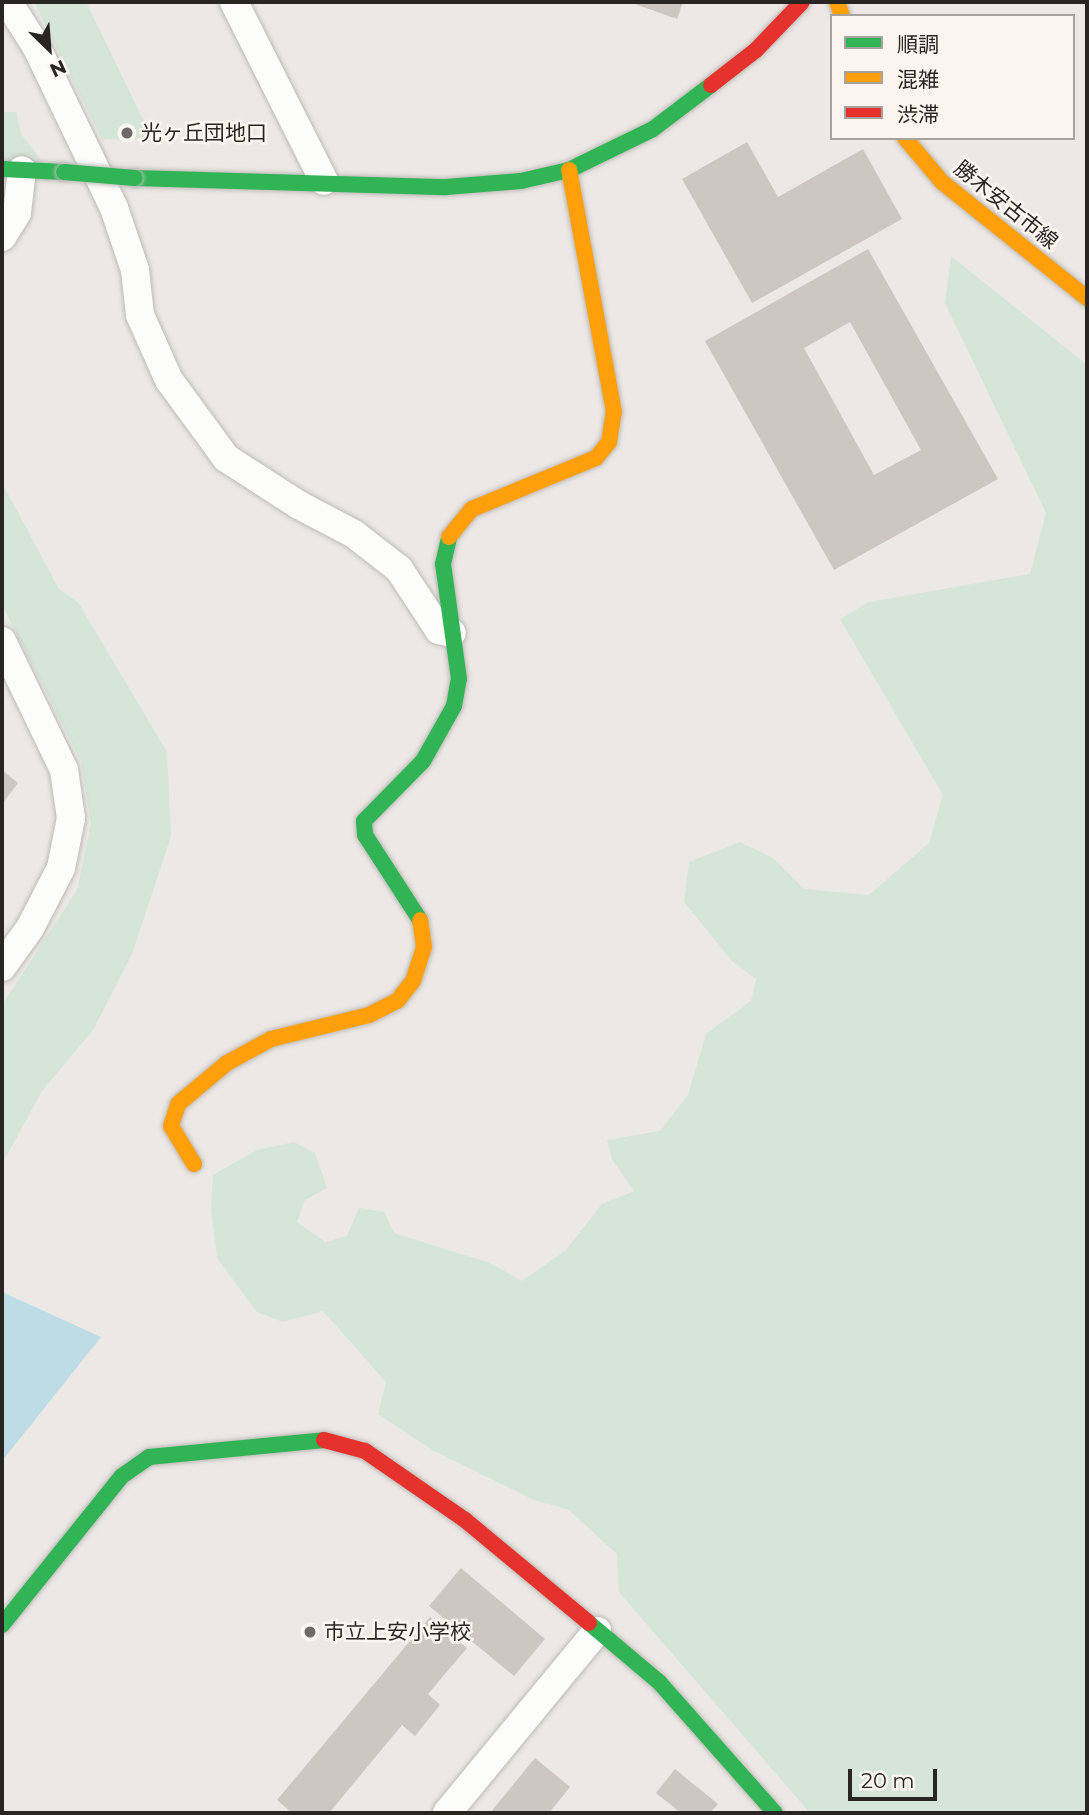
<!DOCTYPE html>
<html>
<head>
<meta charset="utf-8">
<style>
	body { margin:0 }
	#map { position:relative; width:1089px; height:1815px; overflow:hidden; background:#ece8e5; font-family:Montserrat,"Noto Sans JP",sans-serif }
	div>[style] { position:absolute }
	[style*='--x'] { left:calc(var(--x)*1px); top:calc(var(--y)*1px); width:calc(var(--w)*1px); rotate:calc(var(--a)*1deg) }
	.green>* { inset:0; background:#d5e5d8 }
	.water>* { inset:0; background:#bedce6 }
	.building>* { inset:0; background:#cec6c0 }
	.roads { filter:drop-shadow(0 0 2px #bdbab7) drop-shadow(0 0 2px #bdbab7) }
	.street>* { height:28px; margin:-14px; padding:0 14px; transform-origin:14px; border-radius:14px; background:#fcfcfb }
	.fast>* { height:16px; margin:-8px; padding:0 8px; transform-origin:8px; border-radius:8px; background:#30b455 }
	.slow>* { height:16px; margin:-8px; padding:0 8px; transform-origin:8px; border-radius:8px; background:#ff9f0a }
	.jam>* { height:16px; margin:-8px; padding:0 8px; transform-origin:8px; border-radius:8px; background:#e5322d }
	.bridges { filter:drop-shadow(0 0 2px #bdbab7) drop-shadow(0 0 2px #bdbab7) }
	.fast-bridge>* { height:16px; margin:-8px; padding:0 8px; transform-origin:8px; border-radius:8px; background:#30b455 }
	.dots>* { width:19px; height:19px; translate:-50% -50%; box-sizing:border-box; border:4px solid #fcf5ef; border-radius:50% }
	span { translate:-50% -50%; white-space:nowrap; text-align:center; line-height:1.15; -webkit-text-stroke:5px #fcf5ef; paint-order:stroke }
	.poi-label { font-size:21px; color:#282523 }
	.left { translate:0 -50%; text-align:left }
	.street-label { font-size:21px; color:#282523 }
	.frame { position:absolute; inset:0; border:4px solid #282523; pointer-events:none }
	.legend { position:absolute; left:830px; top:14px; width:245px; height:126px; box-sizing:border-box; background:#fcf5ef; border:2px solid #a7a29d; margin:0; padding:9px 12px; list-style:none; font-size:21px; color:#282523 }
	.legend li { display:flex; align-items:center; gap:14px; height:35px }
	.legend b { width:35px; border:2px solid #a7a29d }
	.north { position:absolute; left:14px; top:14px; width:70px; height:70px; -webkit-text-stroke:5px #fcf5ef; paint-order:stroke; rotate:155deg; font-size:19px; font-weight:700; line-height:28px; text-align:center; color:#282523 }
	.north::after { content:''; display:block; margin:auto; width:24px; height:32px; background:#282523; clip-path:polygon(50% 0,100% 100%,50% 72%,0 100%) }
	.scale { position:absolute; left:848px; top:1769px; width:89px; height:32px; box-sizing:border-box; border:4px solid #282523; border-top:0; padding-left:9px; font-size:21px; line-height:24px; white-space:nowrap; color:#282523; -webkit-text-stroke:5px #fcf5ef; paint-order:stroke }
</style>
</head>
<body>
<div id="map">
	<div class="green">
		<i style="clip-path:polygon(34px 2px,86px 2px,153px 140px,102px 139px)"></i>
		<i style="clip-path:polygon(2px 112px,16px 112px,21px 134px,48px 169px,2px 167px)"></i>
		<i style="clip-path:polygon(951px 256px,1087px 365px,1087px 1813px,810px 1813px,619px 1592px,617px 1554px,569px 1510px,532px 1499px,434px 1451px,378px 1414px,386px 1382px,323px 1311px,283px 1322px,257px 1312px,217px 1258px,211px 1209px,213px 1175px,257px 1150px,294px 1142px,315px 1153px,327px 1188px,305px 1200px,297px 1222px,325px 1242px,347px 1236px,359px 1208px,384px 1212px,394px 1233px,490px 1263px,522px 1281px,566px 1250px,602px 1204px,634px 1191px,612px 1159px,607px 1140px,660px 1131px,688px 1095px,706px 1034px,751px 1001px,756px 979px,732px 961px,684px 902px,689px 862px,740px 842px,773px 858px,804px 889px,869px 895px,929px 843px,943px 795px,840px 619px,869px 602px,1030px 574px,1046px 513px,945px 303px)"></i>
		<i style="clip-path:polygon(2px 483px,59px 589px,78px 602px,167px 752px,171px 836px,132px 954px,93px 1030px,42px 1091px,2px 1164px,2px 1005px,77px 890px,91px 824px,81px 761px,2px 605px)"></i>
	</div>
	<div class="water">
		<i style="clip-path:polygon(2px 1292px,101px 1337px,2px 1461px)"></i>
	</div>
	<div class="building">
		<i style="clip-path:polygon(629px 2px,683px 2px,677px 19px)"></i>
		<i style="clip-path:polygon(747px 142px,778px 197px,863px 149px,902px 219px,752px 303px,682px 179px)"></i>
		<i style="clip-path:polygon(evenodd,868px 249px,998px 479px,834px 570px,705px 341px,868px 249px,850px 322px,921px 450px,874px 475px,804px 348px,850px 322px)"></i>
		<i style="clip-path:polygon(2px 770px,18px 783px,2px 804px)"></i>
		<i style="clip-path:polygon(461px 1568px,545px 1639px,514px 1676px,429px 1606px)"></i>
		<i style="clip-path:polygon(430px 1617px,467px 1648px,428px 1694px,440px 1705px,415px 1736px,402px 1725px,329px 1813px,292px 1813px,277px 1800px)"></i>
		<i style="clip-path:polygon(535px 1758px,570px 1787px,549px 1813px,490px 1813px)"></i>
		<i style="clip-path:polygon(675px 1769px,718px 1804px,710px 1813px,681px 1813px,656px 1793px)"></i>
	</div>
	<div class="roads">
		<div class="street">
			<i style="--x:8;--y:2;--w:52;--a:57.5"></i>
			<i style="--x:36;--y:46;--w:180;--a:64.3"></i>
			<i style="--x:114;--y:208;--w:65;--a:71.3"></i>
			<i style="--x:135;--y:270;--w:45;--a:83.7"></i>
			<i style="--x:140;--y:315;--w:71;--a:66"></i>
			<i style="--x:169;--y:380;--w:97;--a:53.8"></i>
			<i style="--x:226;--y:458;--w:87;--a:32.8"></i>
			<i style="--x:299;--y:505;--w:62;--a:27.8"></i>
			<i style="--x:354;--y:534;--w:57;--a:37.9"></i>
			<i style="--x:399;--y:569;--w:73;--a:56.7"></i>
			<i style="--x:439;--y:630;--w:13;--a:13"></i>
			<i style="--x:234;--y:2;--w:200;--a:63.3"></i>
			<i style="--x:2;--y:237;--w:28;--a:-58"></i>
			<i style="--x:17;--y:213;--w:43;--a:-83.4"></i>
			<i style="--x:2;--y:641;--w:143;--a:64.3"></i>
			<i style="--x:64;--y:770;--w:49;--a:81.7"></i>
			<i style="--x:71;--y:818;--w:51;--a:101.3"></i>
			<i style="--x:61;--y:868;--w:68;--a:117.3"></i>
			<i style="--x:30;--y:928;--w:48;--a:125.7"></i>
			<i style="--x:447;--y:1813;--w:236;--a:-50.5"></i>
		</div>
		<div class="fast">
			<i style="--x:2;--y:169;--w:62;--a:2.8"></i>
			<i style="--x:135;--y:178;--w:311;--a:1.7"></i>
			<i style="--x:446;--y:187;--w:75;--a:-4.6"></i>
			<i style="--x:521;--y:181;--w:49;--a:-12.9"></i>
			<i style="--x:569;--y:170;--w:93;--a:-26"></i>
			<i style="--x:653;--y:129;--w:73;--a:-37.2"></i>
			<i style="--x:420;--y:920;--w:101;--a:-122.9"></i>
			<i style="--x:365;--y:835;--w:14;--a:-94"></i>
			<i style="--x:364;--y:821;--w:84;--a:-45.5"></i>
			<i style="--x:423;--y:761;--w:63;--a:-60.6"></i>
			<i style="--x:454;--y:706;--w:27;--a:-80"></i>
			<i style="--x:459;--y:679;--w:116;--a:-97.9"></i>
			<i style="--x:443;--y:564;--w:28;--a:-77"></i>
			<i style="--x:589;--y:1623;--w:92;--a:40.1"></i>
			<i style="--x:659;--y:1682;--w:175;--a:48.5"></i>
			<i style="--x:2;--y:1625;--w:191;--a:-51.2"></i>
			<i style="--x:122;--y:1476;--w:33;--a:-35"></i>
			<i style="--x:149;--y:1457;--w:176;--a:-5.5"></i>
		</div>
		<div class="slow">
			<i style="--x:837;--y:2;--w:15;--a:70"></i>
			<i style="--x:905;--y:138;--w:57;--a:49.9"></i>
			<i style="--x:942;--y:182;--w:186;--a:38.7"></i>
			<i style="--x:449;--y:537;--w:36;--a:-51"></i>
			<i style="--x:472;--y:509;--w:134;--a:-22.4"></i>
			<i style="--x:596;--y:458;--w:21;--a:-51"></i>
			<i style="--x:609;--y:442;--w:30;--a:-81"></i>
			<i style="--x:614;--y:412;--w:246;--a:-100.5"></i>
			<i style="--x:194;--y:1164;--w:44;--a:-121.2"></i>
			<i style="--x:171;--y:1126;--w:23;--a:-72"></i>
			<i style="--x:178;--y:1104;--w:64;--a:-39.9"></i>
			<i style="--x:227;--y:1063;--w:50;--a:-28.6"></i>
			<i style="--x:271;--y:1039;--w:101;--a:-13.8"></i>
			<i style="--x:369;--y:1015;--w:33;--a:-27"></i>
			<i style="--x:398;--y:1000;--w:24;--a:-52"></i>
			<i style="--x:413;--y:981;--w:36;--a:-72"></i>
			<i style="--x:424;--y:947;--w:27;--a:-98"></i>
		</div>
		<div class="jam">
			<i style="--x:711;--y:85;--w:57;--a:-37.9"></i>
			<i style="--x:756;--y:50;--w:66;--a:-46.2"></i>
			<i style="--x:324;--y:1440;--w:42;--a:15"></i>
			<i style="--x:365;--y:1451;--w:121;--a:34.6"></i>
			<i style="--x:465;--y:1520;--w:161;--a:39.7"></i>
		</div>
	</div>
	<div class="bridges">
		<div class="fast-bridge">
			<i style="--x:64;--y:172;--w:71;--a:4.8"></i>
		</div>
	</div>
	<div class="dots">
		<i style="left:127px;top:133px;background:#6d6967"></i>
		<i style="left:310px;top:1632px;background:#6d6967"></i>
	</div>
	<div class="poi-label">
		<span class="left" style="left:141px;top:133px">光ヶ丘団地口</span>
		<span class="left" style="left:324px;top:1632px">市立上安小学校</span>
	</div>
	<div class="street-label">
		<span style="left:1006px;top:205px;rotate:39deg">勝木安古市線</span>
	</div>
	<div class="frame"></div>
	<ul class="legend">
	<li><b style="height:9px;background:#30b455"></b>順調</li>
	<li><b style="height:9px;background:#ff9f0a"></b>混雑</li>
	<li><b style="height:9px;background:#e5322d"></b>渋滞</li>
	</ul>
	<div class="north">N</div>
	<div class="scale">20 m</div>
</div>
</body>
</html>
